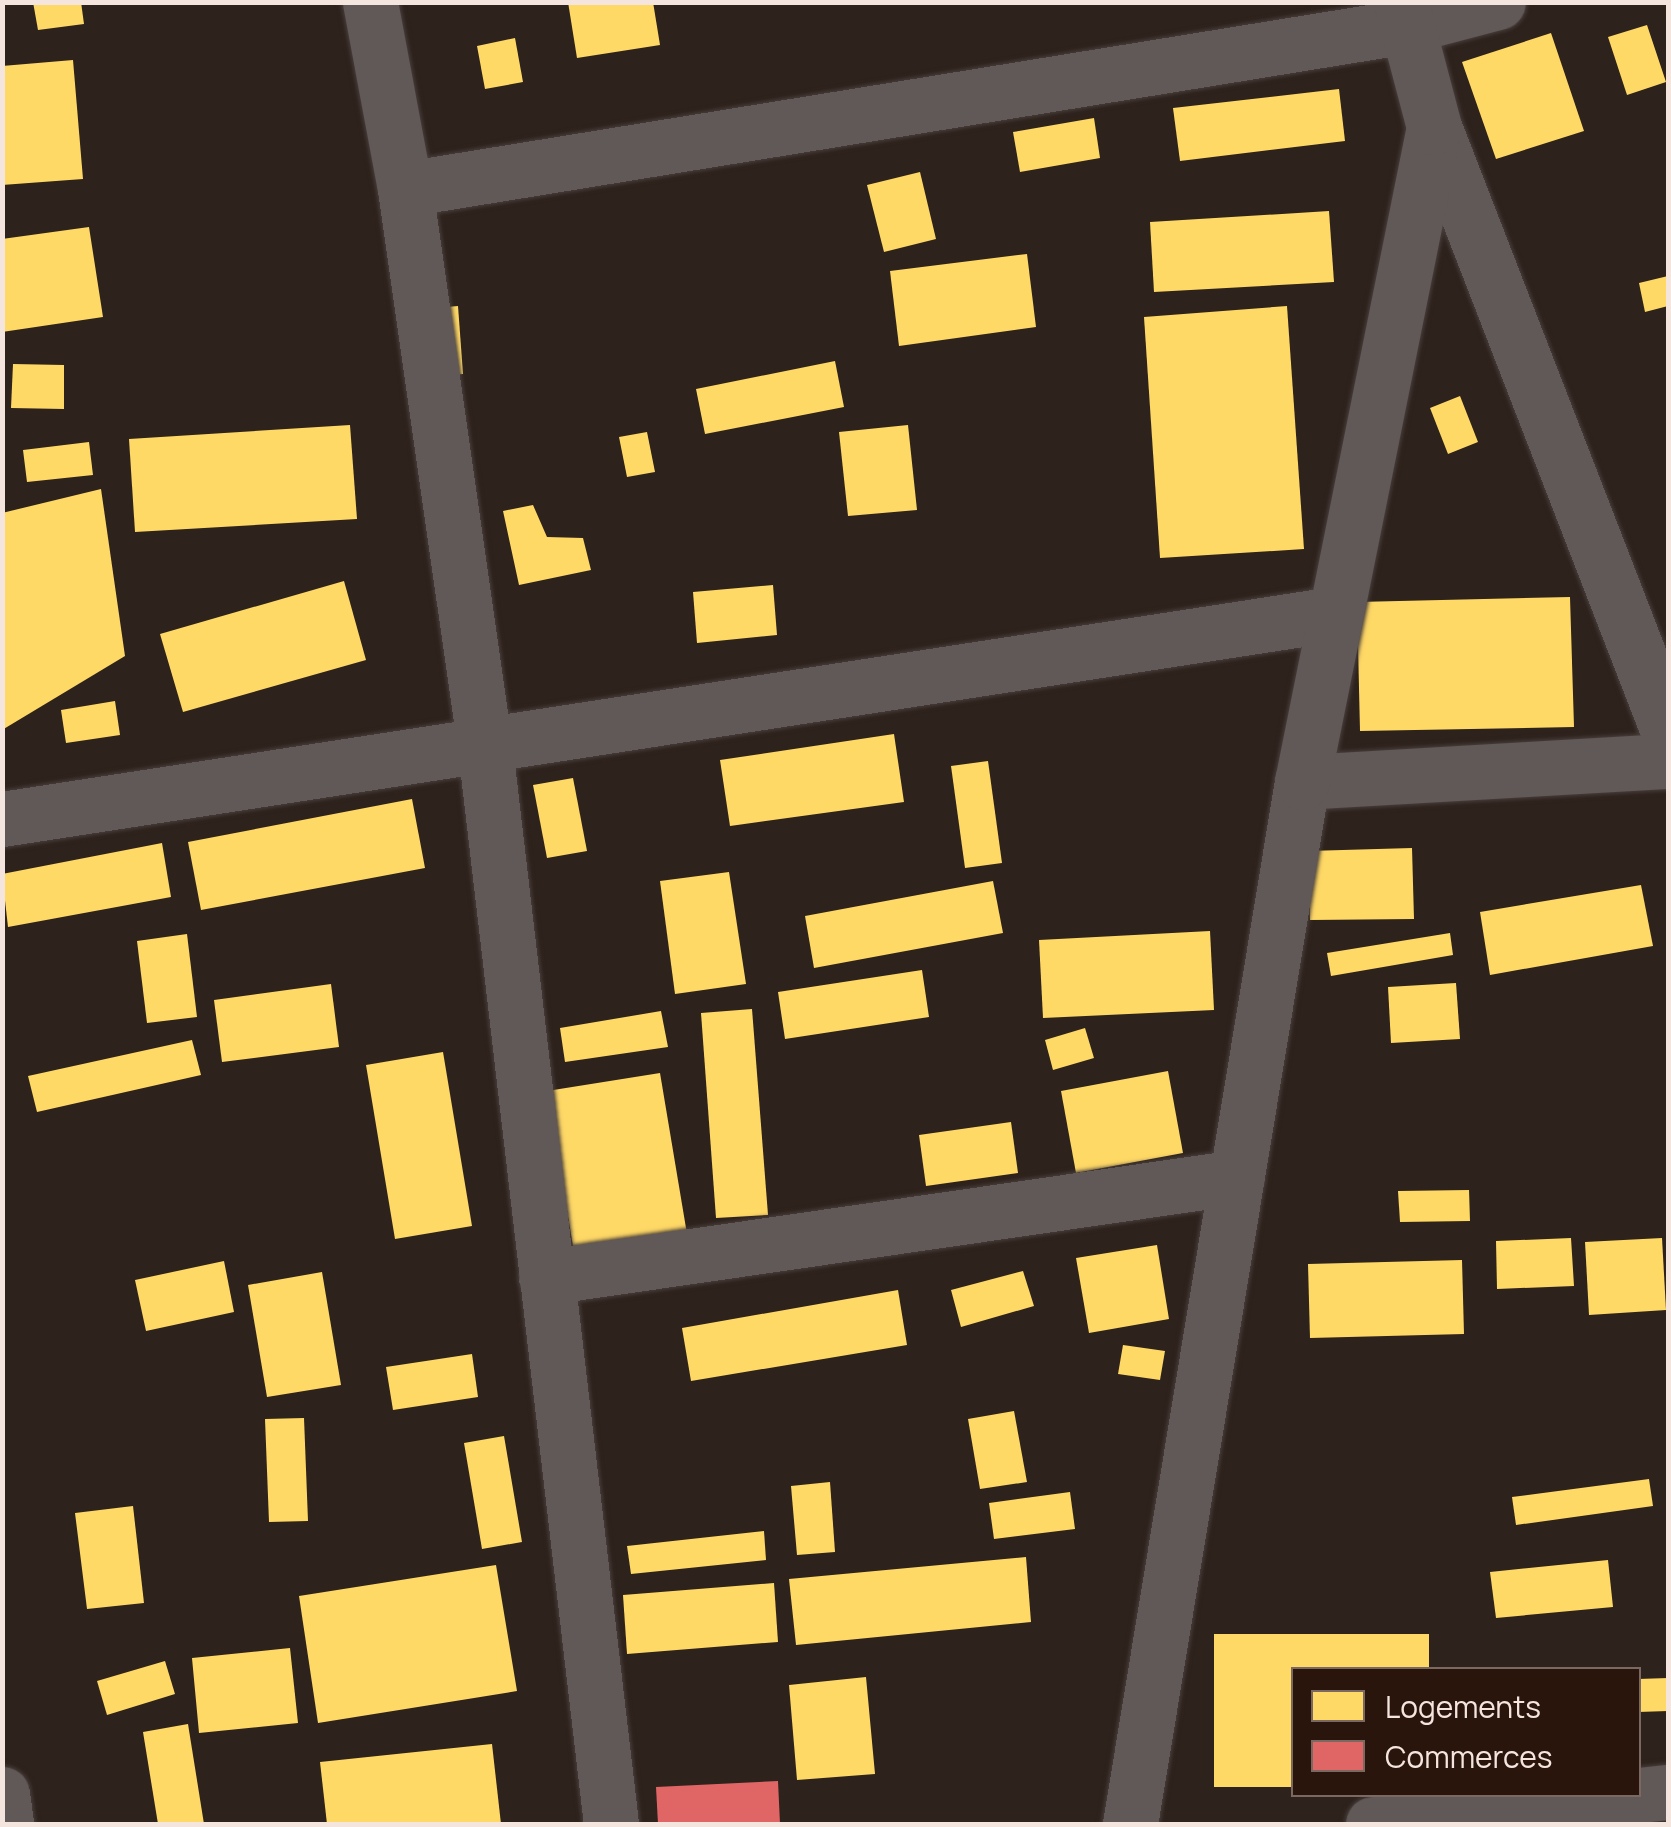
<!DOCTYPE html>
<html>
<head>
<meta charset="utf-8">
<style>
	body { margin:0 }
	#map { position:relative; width:1671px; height:1827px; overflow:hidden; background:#2e221d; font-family:Manrope,sans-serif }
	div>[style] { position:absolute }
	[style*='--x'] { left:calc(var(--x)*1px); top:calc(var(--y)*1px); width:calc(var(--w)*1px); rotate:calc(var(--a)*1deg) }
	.homes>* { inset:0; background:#ffd966 }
	.shops>* { inset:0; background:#e06666 }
	.roads { filter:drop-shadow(0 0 2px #483e3a) drop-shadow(0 0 2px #483e3a) }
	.minor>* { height:55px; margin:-27.5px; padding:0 27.5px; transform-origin:27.5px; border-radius:27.5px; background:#605957 }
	span { translate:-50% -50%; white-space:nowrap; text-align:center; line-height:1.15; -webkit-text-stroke:10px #2a150d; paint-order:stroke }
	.frame { position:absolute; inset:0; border:5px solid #f5e5df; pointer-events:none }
	.legend { position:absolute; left:1291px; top:1667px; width:350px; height:130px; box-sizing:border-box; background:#2a150d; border:2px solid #7b6861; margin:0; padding:12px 18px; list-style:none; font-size:30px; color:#f5e5df }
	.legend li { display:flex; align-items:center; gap:20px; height:50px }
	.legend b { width:50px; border:2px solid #7b6861 }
</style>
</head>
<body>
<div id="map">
	<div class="homes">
		<i style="clip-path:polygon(33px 2px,81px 2px,84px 24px,38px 30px)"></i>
		<i style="clip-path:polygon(568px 2px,653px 2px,660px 45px,577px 58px)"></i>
		<i style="clip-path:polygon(1647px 25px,1666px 82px,1627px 95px,1608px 37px)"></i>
		<i style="clip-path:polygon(1551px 33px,1584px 131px,1496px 159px,1462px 62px)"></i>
		<i style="clip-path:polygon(515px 38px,523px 82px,485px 89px,477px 46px)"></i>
		<i style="clip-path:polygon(73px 60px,83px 179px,2px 185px,2px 66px)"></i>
		<i style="clip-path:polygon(1339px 89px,1345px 141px,1180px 161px,1173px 108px)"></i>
		<i style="clip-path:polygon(1094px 118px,1100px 158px,1020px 172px,1013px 132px)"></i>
		<i style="clip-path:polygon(920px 172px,936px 239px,884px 252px,867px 185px)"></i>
		<i style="clip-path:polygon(1329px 211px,1334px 282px,1154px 292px,1150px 222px)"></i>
		<i style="clip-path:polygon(89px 227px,103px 317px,2px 332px,2px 239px)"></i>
		<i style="clip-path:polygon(1027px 254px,1036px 327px,899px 346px,890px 271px)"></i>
		<i style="clip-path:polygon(1668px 276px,1668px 306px,1645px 312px,1639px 283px)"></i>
		<i style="clip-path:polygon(458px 306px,463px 374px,440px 376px,435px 308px)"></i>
		<i style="clip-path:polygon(1287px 306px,1304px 549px,1160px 558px,1144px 317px)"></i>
		<i style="clip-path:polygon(835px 361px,844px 407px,705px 434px,696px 389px)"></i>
		<i style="clip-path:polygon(13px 364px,64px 365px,64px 409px,11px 408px)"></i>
		<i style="clip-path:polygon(1460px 396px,1478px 442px,1448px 454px,1430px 408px)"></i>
		<i style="clip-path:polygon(350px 425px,357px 519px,135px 532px,129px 439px)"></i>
		<i style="clip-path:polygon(908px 425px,917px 510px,848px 516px,839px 432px)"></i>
		<i style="clip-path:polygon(647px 432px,655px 472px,627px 477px,619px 437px)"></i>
		<i style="clip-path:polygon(89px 442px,93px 475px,27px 482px,23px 450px)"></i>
		<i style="clip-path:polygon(101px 489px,125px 656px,2px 730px,2px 513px)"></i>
		<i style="clip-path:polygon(533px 505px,547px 537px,583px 538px,591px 570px,519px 585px,503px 511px)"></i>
		<i style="clip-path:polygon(344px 581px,366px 660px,183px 712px,160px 634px)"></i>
		<i style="clip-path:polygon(773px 585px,777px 635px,697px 643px,693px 592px)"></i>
		<i style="clip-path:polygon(1570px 597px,1574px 727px,1360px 731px,1357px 602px)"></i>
		<i style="clip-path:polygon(115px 701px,120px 735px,66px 743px,61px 710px)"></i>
		<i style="clip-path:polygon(894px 734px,904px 802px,730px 826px,720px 760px)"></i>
		<i style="clip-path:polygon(988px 761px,1002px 863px,965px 868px,951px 766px)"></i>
		<i style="clip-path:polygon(573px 778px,587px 851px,547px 858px,533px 785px)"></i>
		<i style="clip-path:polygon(412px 799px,425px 868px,201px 910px,188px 842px)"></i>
		<i style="clip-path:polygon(162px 843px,171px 897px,8px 927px,2px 874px)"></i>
		<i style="clip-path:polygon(1412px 848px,1414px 919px,1310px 920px,1308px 851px)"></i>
		<i style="clip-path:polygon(729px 872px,746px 984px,675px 994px,660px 881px)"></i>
		<i style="clip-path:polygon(993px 881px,1003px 933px,814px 968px,805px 916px)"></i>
		<i style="clip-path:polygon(1641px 885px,1653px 946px,1490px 975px,1480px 912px)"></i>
		<i style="clip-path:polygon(1210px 931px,1214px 1010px,1043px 1018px,1039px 940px)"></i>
		<i style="clip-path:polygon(1450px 933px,1453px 955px,1331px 976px,1327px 953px)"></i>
		<i style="clip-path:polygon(187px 934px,197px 1017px,147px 1023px,137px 941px)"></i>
		<i style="clip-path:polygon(922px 970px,929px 1017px,785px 1039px,778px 992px)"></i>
		<i style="clip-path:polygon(1456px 983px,1460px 1039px,1391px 1043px,1388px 987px)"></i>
		<i style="clip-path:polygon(331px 984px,339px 1047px,222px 1062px,214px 1000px)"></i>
		<i style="clip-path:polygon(752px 1009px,768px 1215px,716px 1218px,701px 1013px)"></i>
		<i style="clip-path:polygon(661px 1011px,668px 1047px,565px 1062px,560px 1028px)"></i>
		<i style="clip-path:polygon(1085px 1028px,1094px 1058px,1053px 1070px,1045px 1040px)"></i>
		<i style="clip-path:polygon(192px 1040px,201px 1075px,37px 1112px,28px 1076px)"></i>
		<i style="clip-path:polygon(443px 1052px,472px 1226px,395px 1239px,366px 1065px)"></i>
		<i style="clip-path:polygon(1168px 1071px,1183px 1153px,1076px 1173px,1061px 1091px)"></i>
		<i style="clip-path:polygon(660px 1073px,687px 1234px,574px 1252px,547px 1091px)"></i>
		<i style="clip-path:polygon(1011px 1122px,1018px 1173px,926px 1186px,919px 1135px)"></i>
		<i style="clip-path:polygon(1469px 1190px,1470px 1221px,1400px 1222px,1398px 1191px)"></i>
		<i style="clip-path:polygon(1571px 1238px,1574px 1286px,1497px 1289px,1496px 1241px)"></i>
		<i style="clip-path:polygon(1662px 1238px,1666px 1310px,1589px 1315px,1585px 1242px)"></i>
		<i style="clip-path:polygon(1157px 1245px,1169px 1319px,1089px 1333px,1076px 1258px)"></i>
		<i style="clip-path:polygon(1462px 1260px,1464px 1334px,1310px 1338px,1308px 1264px)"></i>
		<i style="clip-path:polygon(224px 1261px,234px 1312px,146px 1331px,135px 1280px)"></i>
		<i style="clip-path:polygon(1023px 1271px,1034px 1306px,961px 1327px,951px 1290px)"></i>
		<i style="clip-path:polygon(322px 1272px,341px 1385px,267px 1397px,248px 1285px)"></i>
		<i style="clip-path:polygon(898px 1290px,907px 1345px,691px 1381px,682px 1328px)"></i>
		<i style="clip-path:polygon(1123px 1345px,1165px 1351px,1160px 1380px,1118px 1374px)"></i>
		<i style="clip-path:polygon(472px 1354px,478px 1397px,393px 1410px,386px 1367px)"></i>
		<i style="clip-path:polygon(1014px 1411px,1027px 1482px,980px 1489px,968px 1419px)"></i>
		<i style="clip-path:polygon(304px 1418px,308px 1521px,269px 1522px,265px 1419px)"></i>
		<i style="clip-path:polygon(504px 1436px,522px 1542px,482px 1549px,464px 1443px)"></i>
		<i style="clip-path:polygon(1649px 1479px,1653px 1506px,1516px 1525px,1512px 1497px)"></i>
		<i style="clip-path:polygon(830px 1482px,835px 1552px,797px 1555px,791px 1486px)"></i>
		<i style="clip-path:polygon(1070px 1492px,1075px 1529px,994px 1539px,989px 1503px)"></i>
		<i style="clip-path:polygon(133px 1506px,144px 1603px,87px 1609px,75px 1513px)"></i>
		<i style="clip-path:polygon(764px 1531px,766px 1560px,631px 1574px,627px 1546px)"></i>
		<i style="clip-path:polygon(1026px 1557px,1031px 1622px,796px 1645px,789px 1579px)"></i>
		<i style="clip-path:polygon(1608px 1560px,1613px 1607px,1496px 1618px,1490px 1572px)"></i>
		<i style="clip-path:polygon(496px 1565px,517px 1691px,318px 1723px,299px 1596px)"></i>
		<i style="clip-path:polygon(774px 1583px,778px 1642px,627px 1654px,623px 1595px)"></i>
		<i style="clip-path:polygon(1214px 1634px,1429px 1634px,1429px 1670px,1294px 1670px,1294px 1787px,1214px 1787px)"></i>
		<i style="clip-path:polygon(290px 1648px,298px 1723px,199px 1733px,192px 1658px)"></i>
		<i style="clip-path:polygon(165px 1661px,175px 1694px,107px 1715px,97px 1681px)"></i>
		<i style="clip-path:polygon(866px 1677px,875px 1774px,797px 1780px,789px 1685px)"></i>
		<i style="clip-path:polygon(1668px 1678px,1668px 1711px,1638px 1712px,1638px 1679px)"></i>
		<i style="clip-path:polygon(188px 1724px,204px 1824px,158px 1824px,143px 1732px)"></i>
		<i style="clip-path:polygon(492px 1744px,501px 1824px,327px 1824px,320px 1762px)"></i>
	</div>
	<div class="shops">
		<i style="clip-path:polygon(778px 1781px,780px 1824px,658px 1824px,656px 1787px)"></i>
	</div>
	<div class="roads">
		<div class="minor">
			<i style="--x:370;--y:2;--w:190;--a:79.4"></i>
			<i style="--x:405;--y:189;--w:565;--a:81.86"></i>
			<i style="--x:485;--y:748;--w:1083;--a:83.32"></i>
			<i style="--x:1434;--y:127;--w:648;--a:68.82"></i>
			<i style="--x:405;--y:189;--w:1015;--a:-9.24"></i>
			<i style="--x:1407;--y:26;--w:94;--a:-14.8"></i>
			<i style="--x:1302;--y:782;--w:367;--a:-3.3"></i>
			<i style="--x:2;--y:819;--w:1348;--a:-8.75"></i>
			<i style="--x:546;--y:1277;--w:698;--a:-8.23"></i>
			<i style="--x:2;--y:1794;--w:30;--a:82"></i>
			<i style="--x:1130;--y:1824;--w:1056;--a:-80.63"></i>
			<i style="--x:1302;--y:782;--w:668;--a:-78.61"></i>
			<i style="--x:1434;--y:127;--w:129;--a:-104.8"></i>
			<i style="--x:1373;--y:1824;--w:297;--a:-6.2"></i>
		</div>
	</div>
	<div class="frame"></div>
	<ul class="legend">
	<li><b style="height:28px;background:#ffd966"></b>Logements</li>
	<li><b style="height:28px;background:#e06666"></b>Commerces</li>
	</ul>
</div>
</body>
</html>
